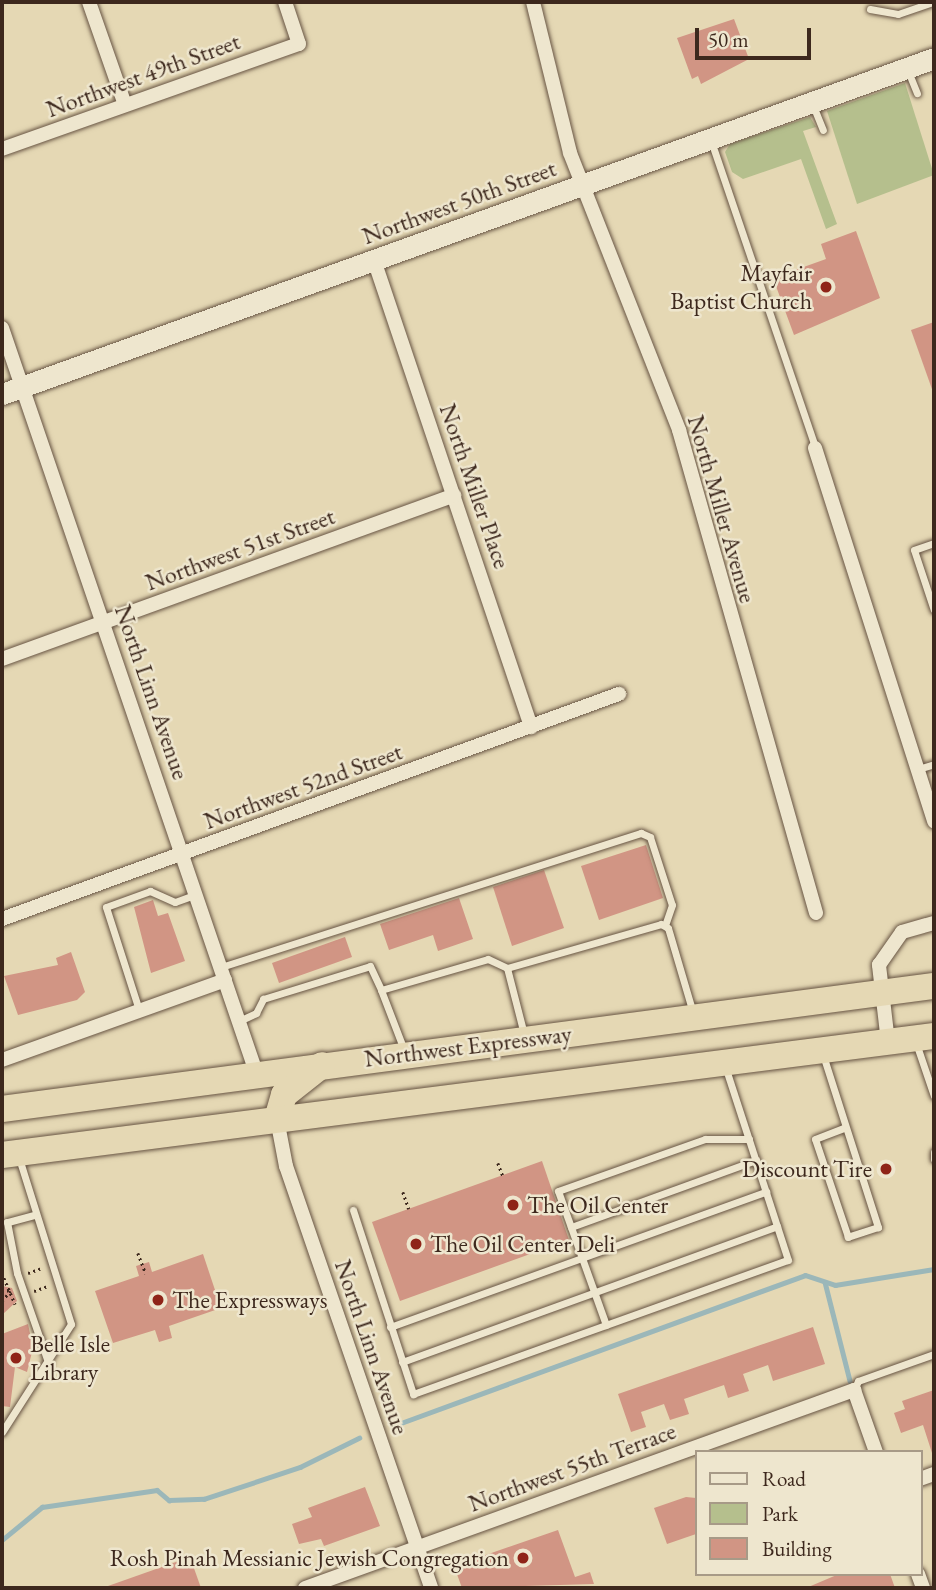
<!DOCTYPE html>
<html>
<head>
<meta charset="utf-8">
<style>
	body { margin:0 }
	#map { position:relative; width:936px; height:1590px; overflow:hidden; background:#e5d8b4; font-family:"EB Garamond",serif }
	div>[style] { position:absolute }
	[style*='--x'] { left:calc(var(--x)*1px); top:calc(var(--y)*1px); width:calc(var(--w)*1px); rotate:calc(var(--a)*1deg) }
	.green>* { inset:0; background:#b5bf8d }
	.stream>* { height:4.5px; margin:-2.25px; padding:0 2.25px; transform-origin:2.25px; border-radius:2.25px; background:#9bb7b9 }
	.building>* { inset:0; background:#d19584 }
	.path>* { height:2.5px; margin-top:-1.25px; transform-origin:0; background:repeating-linear-gradient(90deg,#3d281d 0 2px,transparent 0 5.5px) }
	.roads { filter:drop-shadow(0 0 2px #675443) drop-shadow(0 0 2px #675443) }
	.lane>* { height:7px; margin:-3.5px; padding:0 3.5px; transform-origin:3.5px; border-radius:3.5px; background:#eee6ce }
	.street>* { height:14px; margin:-7px; padding:0 7px; transform-origin:7px; border-radius:7px; background:#eee6ce }
	.secondary>* { height:21px; margin:-10.5px; padding:0 10.5px; transform-origin:10.5px; border-radius:10.5px; background:#eee6ce }
	.highway>* { height:26px; margin:-13px; padding:0 13px; transform-origin:13px; border-radius:13px; background:#e5d8b4 }
	.dots>* { width:19px; height:19px; translate:-50% -50%; box-sizing:border-box; border:4px solid #eee6ce; border-radius:50% }
	span { translate:-50% -50%; white-space:nowrap; text-align:center; line-height:1.15; -webkit-text-stroke:5px #eee6ce; paint-order:stroke }
	.street-label { font-size:24px; color:#3d281d }
	.poi-label { font-size:24px; color:#3d281d }
	.right { translate:-100% -50%; text-align:right }
	.left { translate:0 -50%; text-align:left }
	.frame { position:absolute; inset:0; border:4px solid #3d281d; pointer-events:none }
	.legend { position:absolute; left:695px; top:1450px; width:228px; height:126px; box-sizing:border-box; background:#eee6ce; border:2px solid #a79a87; margin:0; padding:9px 12px; list-style:none; font-size:21px; color:#3d281d }
	.legend li { display:flex; align-items:center; gap:14px; height:35px }
	.legend b { width:35px; border:2px solid #a79a87 }
	.scale { position:absolute; left:695px; top:28px; width:116px; height:32px; box-sizing:border-box; border:4px solid #3d281d; border-top:0; padding-left:9px; font-size:21px; line-height:24px; white-space:nowrap; color:#3d281d; -webkit-text-stroke:5px #eee6ce; paint-order:stroke }
</style>
</head>
<body>
<div id="map">
	<div class="green">
		<i style="clip-path:polygon(905px 83px,934px 175px,857px 204px,827px 111px)"></i>
		<i style="clip-path:polygon(810px 117px,816px 127px,803px 131px,837px 224px,826px 229px,801px 159px,743px 179px,732px 172px,725px 152px,730px 144px)"></i>
	</div>
	<div class="stream">
		<i style="--x:825;--y:1282;--w:102;--a:75.8"></i>
		<i style="--x:401;--y:1423;--w:430;--a:-20.1"></i>
		<i style="--x:805;--y:1275;--w:32;--a:18"></i>
		<i style="--x:835;--y:1285;--w:100;--a:-9.2"></i>
		<i style="--x:2;--y:1540;--w:52;--a:-39.5"></i>
		<i style="--x:42;--y:1507;--w:116;--a:-8.4"></i>
		<i style="--x:157;--y:1490;--w:16;--a:40"></i>
		<i style="--x:169;--y:1500;--w:35;--a:-2"></i>
		<i style="--x:204;--y:1499;--w:101;--a:-18.4"></i>
		<i style="--x:300;--y:1467;--w:66;--a:-26.2"></i>
	</div>
	<div class="building">
		<i style="clip-path:polygon(734px 19px,749px 59px,701px 84px,698px 76px,692px 79px,677px 38px)"></i>
		<i style="clip-path:polygon(856px 231px,880px 298px,794px 335px,773px 278px,826px 259px,821px 244px)"></i>
		<i style="clip-path:polygon(934px 322px,934px 392px,933px 392px,911px 330px)"></i>
		<i style="clip-path:polygon(646px 845px,663px 898px,599px 920px,581px 866px)"></i>
		<i style="clip-path:polygon(544px 870px,564px 928px,512px 946px,493px 887px)"></i>
		<i style="clip-path:polygon(459px 898px,473px 939px,438px 951px,433px 935px,389px 950px,380px 924px)"></i>
		<i style="clip-path:polygon(153px 900px,158px 916px,168px 913px,185px 961px,151px 973px,134px 907px)"></i>
		<i style="clip-path:polygon(345px 937px,352px 957px,279px 983px,272px 963px)"></i>
		<i style="clip-path:polygon(71px 952px,85px 992px,77px 1000px,18px 1015px,4px 976px,58px 965px,56px 958px)"></i>
		<i style="clip-path:polygon(542px 1161px,569px 1240px,400px 1301px,372px 1222px)"></i>
		<i style="clip-path:polygon(203px 1254px,221px 1308px,169px 1326px,172px 1338px,159px 1342px,155px 1330px,113px 1343px,95px 1291px,139px 1276px,136px 1266px,149px 1262px,152px 1272px)"></i>
		<i style="clip-path:polygon(2px 1286px,12px 1288px,17px 1301px,2px 1315px)"></i>
		<i style="clip-path:polygon(28px 1324px,33px 1348px,27px 1372px,15px 1367px,10px 1407px,2px 1406px,2px 1334px)"></i>
		<i style="clip-path:polygon(813px 1327px,825px 1364px,773px 1381px,768px 1365px,743px 1374px,749px 1391px,728px 1398px,724px 1385px,684px 1399px,689px 1414px,670px 1420px,664px 1404px,641px 1412px,646px 1427px,631px 1432px,618px 1394px)"></i>
		<i style="clip-path:polygon(934px 1390px,934px 1453px,932px 1453px,923px 1425px,901px 1433px,894px 1413px,905px 1409px,902px 1401px)"></i>
		<i style="clip-path:polygon(365px 1487px,380px 1526px,324px 1546px,321px 1539px,299px 1544px,292px 1524px,312px 1517px,308px 1508px)"></i>
		<i style="clip-path:polygon(686px 1497px,696px 1498px,696px 1534px,667px 1544px,654px 1508px)"></i>
		<i style="clip-path:polygon(558px 1530px,575px 1577px,590px 1572px,594px 1584px,462px 1588px,454px 1566px)"></i>
		<i style="clip-path:polygon(190px 1557px,201px 1588px,109px 1588px,108px 1586px)"></i>
		<i style="clip-path:polygon(839px 1574px,890px 1574px,895px 1588px,806px 1588px)"></i>
	</div>
	<div class="path">
		<i style="--x:498;--y:1163;--w:14;--a:69"></i>
		<i style="--x:403;--y:1192;--w:18;--a:71"></i>
		<i style="--x:138;--y:1253;--w:22;--a:69"></i>
		<i style="--x:2;--y:1273;--w:34;--a:67"></i>
		<i style="--x:28;--y:1273;--w:15;--a:-20"></i>
		<i style="--x:2;--y:1289;--w:7;--a:16"></i>
		<i style="--x:34;--y:1291;--w:15;--a:-20"></i>
		<i style="--x:2;--y:1301;--w:13;--a:-51"></i>
		<i style="--x:2;--y:1454;--w:1;--a:45"></i>
	</div>
	<div class="roads">
		<div class="lane">
			<i style="--x:870;--y:9;--w:28;--a:10"></i>
			<i style="--x:898;--y:14;--w:37;--a:-19"></i>
			<i style="--x:908;--y:71;--w:24;--a:68"></i>
			<i style="--x:812;--y:103;--w:29;--a:68"></i>
			<i style="--x:711;--y:141;--w:323;--a:71.2"></i>
			<i style="--x:934;--y:543;--w:21;--a:161"></i>
			<i style="--x:914;--y:550;--w:63;--a:71.6"></i>
			<i style="--x:918;--y:769;--w:17;--a:-17"></i>
			<i style="--x:221;--y:967;--w:441;--a:-17.7"></i>
			<i style="--x:641;--y:833;--w:10;--a:24"></i>
			<i style="--x:650;--y:837;--w:71;--a:72.1"></i>
			<i style="--x:672;--y:905;--w:21;--a:109"></i>
			<i style="--x:507;--y:968;--w:68;--a:75.6"></i>
			<i style="--x:381;--y:990;--w:64;--a:69"></i>
			<i style="--x:139;--y:1010;--w:108;--a:-107.8"></i>
			<i style="--x:106;--y:907;--w:47;--a:-20"></i>
			<i style="--x:150;--y:891;--w:27;--a:24"></i>
			<i style="--x:175;--y:902;--w:23;--a:-20"></i>
			<i style="--x:239;--y:1021;--w:19;--a:-25"></i>
			<i style="--x:256;--y:1013;--w:16;--a:-63"></i>
			<i style="--x:263;--y:999;--w:112;--a:-17.1"></i>
			<i style="--x:370;--y:966;--w:26;--a:65"></i>
			<i style="--x:381;--y:990;--w:111;--a:-16.2"></i>
			<i style="--x:488;--y:959;--w:21;--a:25"></i>
			<i style="--x:507;--y:968;--w:160;--a:-15.9"></i>
			<i style="--x:661;--y:924;--w:8;--a:30"></i>
			<i style="--x:668;--y:928;--w:89;--a:73.6"></i>
			<i style="--x:916;--y:1043;--w:56;--a:71.2"></i>
			<i style="--x:823;--y:1055;--w:181;--a:72.3"></i>
			<i style="--x:878;--y:1227;--w:32;--a:162"></i>
			<i style="--x:848;--y:1237;--w:103;--a:-108.6"></i>
			<i style="--x:815;--y:1139;--w:31;--a:-21"></i>
			<i style="--x:934;--y:1152;--w:7;--a:90"></i>
			<i style="--x:353;--y:1210;--w:194;--a:71.9"></i>
			<i style="--x:413;--y:1394;--w:398;--a:-19.7"></i>
			<i style="--x:788;--y:1260;--w:201;--a:-108"></i>
			<i style="--x:34;--y:1215;--w:28;--a:165"></i>
			<i style="--x:7;--y:1222;--w:52;--a:78.9"></i>
			<i style="--x:17;--y:1273;--w:97;--a:70.8"></i>
			<i style="--x:571;--y:1227;--w:197;--a:-19.9"></i>
			<i style="--x:606;--y:1325;--w:142;--a:-109.7"></i>
			<i style="--x:558;--y:1191;--w:156;--a:-19.5"></i>
			<i style="--x:705;--y:1139;--w:44;--a:0"></i>
			<i style="--x:390;--y:1327;--w:400;--a:-19.8"></i>
			<i style="--x:402;--y:1362;--w:399;--a:-19.9"></i>
			<i style="--x:854;--y:1390;--w:10;--a:-66"></i>
			<i style="--x:858;--y:1381;--w:81;--a:-19.6"></i>
			<i style="--x:2;--y:1432;--w:128;--a:-57.4"></i>
			<i style="--x:71;--y:1324;--w:174;--a:-107.4"></i>
		</div>
		<div class="street">
			<i style="--x:89;--y:2;--w:109;--a:70.7"></i>
			<i style="--x:533;--y:2;--w:155;--a:76.2"></i>
			<i style="--x:570;--y:153;--w:298;--a:68.5"></i>
			<i style="--x:679;--y:430;--w:502;--a:74.16"></i>
			<i style="--x:2;--y:149;--w:315;--a:-19.5"></i>
			<i style="--x:299;--y:44;--w:44;--a:-108.4"></i>
			<i style="--x:374;--y:260;--w:493;--a:71.4"></i>
			<i style="--x:2;--y:328;--w:786;--a:71.15"></i>
			<i style="--x:815;--y:448;--w:392;--a:72.3"></i>
			<i style="--x:2;--y:659;--w:481;--a:-19.9"></i>
			<i style="--x:2;--y:919;--w:657;--a:-20.04"></i>
			<i style="--x:888;--y:1042;--w:78;--a:-96.7"></i>
			<i style="--x:879;--y:965;--w:40;--a:-55.1"></i>
			<i style="--x:902;--y:932;--w:33;--a:-16"></i>
			<i style="--x:2;--y:1060;--w:237;--a:-19.7"></i>
			<i style="--x:277;--y:1119;--w:48;--a:79.2"></i>
			<i style="--x:286;--y:1166;--w:446;--a:71"></i>
			<i style="--x:920;--y:1479;--w:15;--a:-20"></i>
			<i style="--x:918;--y:1574;--w:15;--a:70"></i>
			<i style="--x:305;--y:1588;--w:584;--a:-19.83"></i>
			<i style="--x:854;--y:1390;--w:66;--a:70.5"></i>
		</div>
		<div class="secondary">
			<i style="--x:2;--y:394;--w:991;--a:-19.82"></i>
		</div>
		<div class="highway">
			<i style="--x:2;--y:1109;--w:940;--a:-7.52"></i>
			<i style="--x:277;--y:1119;--w:25;--a:-74"></i>
			<i style="--x:284;--y:1095;--w:48;--a:-38.3"></i>
			<i style="--x:2;--y:1155;--w:940;--a:-7.28"></i>
		</div>
	</div>
	<div class="dots">
		<i style="left:826px;top:287px;background:#8f2418"></i>
		<i style="left:886px;top:1169px;background:#8f2418"></i>
		<i style="left:513px;top:1205px;background:#8f2418"></i>
		<i style="left:416px;top:1244px;background:#8f2418"></i>
		<i style="left:158px;top:1300px;background:#8f2418"></i>
		<i style="left:16px;top:1358px;background:#8f2418"></i>
		<i style="left:523px;top:1558px;background:#8f2418"></i>
	</div>
	<div class="street-label">
		<span style="left:143px;top:75px;rotate:-20deg">Northwest 49th Street</span>
		<span style="left:459px;top:202px;rotate:-20deg">Northwest 50th Street</span>
		<span style="left:475px;top:486px;rotate:71deg">North Miller Place</span>
		<span style="left:722px;top:509px;rotate:74deg">North Miller Avenue</span>
		<span style="left:240px;top:549px;rotate:-20deg">Northwest 51st Street</span>
		<span style="left:152px;top:692px;rotate:71deg">North Linn Avenue</span>
		<span style="left:303px;top:786px;rotate:-20deg">Northwest 52nd Street</span>
		<span style="left:468px;top:1046px;rotate:-7deg">Northwest Expressway</span>
		<span style="left:372px;top:1347px;rotate:71deg">North Linn Avenue</span>
		<span style="left:572px;top:1467px;rotate:-20deg">Northwest 55th Terrace</span>
	</div>
	<div class="poi-label">
		<span class="right" style="left:812px;top:287px">Mayfair<br>Baptist Church</span>
		<span class="right" style="left:872px;top:1169px">Discount Tire</span>
		<span class="left" style="left:527px;top:1205px">The Oil Center</span>
		<span class="left" style="left:430px;top:1244px">The Oil Center Deli</span>
		<span class="left" style="left:172px;top:1300px">The Expressways</span>
		<span class="left" style="left:30px;top:1358px">Belle Isle<br>Library</span>
		<span class="right" style="left:509px;top:1558px">Rosh Pinah Messianic Jewish Congregation</span>
	</div>
	<div class="frame"></div>
	<ul class="legend">
	<li><b style="height:9px;background:#eee6ce"></b>Road</li>
	<li><b style="height:19px;background:#b5bf8d"></b>Park</li>
	<li><b style="height:19px;background:#d19584"></b>Building</li>
	</ul>
	<div class="scale">50 m</div>
</div>
</body>
</html>
